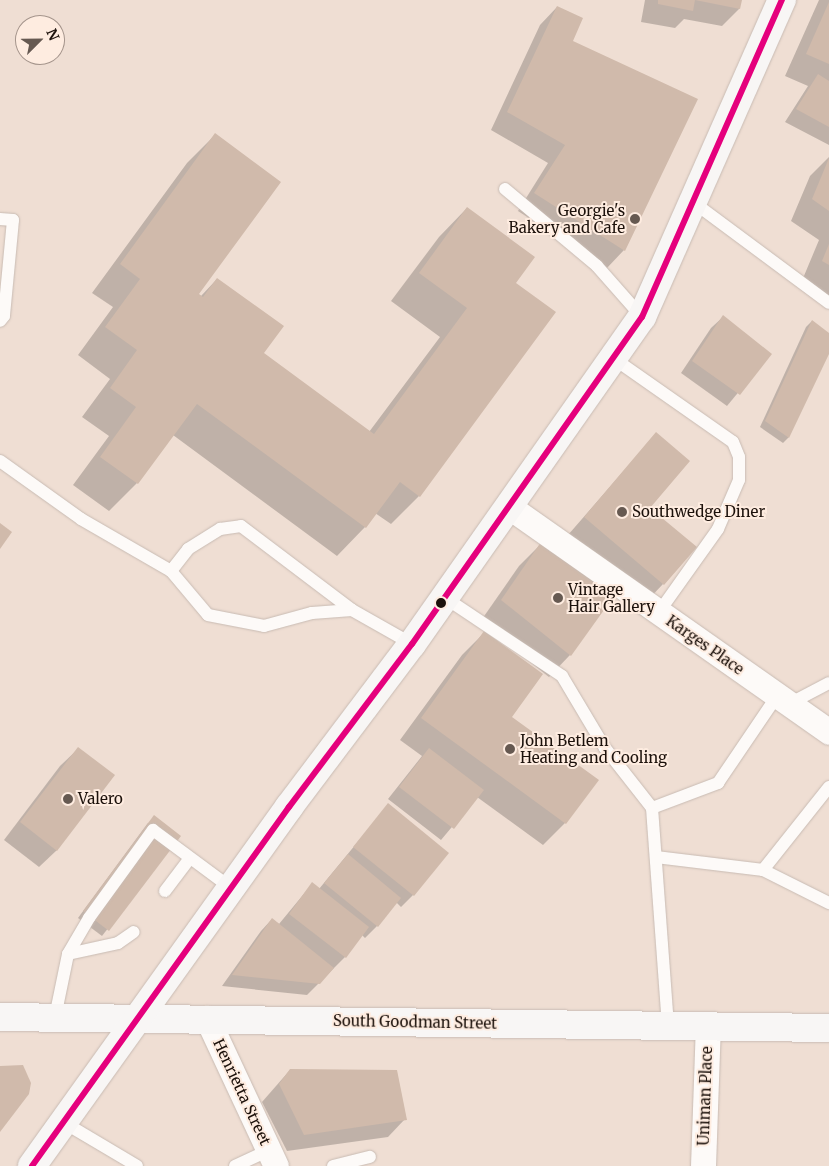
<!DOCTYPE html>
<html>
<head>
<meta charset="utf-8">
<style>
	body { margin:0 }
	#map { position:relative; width:829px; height:1166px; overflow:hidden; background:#efded3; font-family:Merriweather,serif }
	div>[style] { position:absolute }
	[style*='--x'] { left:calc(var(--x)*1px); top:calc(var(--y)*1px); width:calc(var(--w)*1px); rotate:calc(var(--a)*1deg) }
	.shadow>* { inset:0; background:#0003 }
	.building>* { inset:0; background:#d0baab }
	.roads { filter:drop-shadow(0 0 1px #c8bbb3) drop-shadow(0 0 1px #c8bbb3) }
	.lane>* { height:12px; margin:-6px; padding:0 6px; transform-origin:6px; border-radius:6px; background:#fdfaf8 }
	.street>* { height:25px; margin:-12.5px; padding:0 12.5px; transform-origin:12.5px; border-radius:12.5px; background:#fdfaf8 }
	.secondary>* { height:28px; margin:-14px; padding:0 14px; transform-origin:14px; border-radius:14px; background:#f8f6f5 }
	.bus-1>* { height:6px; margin:-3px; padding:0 3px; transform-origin:3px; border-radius:3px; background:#e5007d }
	.dots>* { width:14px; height:14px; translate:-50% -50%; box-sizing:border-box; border:2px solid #feece0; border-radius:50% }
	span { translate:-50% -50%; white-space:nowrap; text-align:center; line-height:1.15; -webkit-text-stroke:4px #feece0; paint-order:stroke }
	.poi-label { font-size:15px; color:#1c110b }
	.right { translate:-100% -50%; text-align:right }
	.left { translate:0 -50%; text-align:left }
	.street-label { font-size:15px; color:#1c110b }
	.north { position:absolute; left:15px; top:15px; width:50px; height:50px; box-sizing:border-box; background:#feece0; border:1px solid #a4948b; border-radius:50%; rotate:67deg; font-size:14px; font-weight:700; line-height:20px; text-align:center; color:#1c110b }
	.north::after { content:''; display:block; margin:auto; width:18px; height:22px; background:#665951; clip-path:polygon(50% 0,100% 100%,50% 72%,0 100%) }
</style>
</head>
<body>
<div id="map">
	<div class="shadow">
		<i style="clip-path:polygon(645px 0,741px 0,739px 9px,722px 26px,684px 19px,675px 28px,641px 22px)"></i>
		<i style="clip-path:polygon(819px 0,829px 0,829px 145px,785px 122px,808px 86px,785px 76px)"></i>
		<i style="clip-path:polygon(557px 7px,571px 41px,624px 250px,607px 268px,518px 211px,548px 163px,491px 130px,540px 25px)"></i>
		<i style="clip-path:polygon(215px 135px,198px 294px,201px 296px,217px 279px,262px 353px,369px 432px,440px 337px,391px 301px,439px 237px,467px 208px,514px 283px,419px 496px,391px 524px,375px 513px,365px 527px,337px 556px,173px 435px,137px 483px,109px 511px,73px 485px,109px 436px,82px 417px,110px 379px,78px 355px,113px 307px,92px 293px,187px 163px)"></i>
		<i style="clip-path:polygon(829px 157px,829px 302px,801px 283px,819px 240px,791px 221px,810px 176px)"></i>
		<i style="clip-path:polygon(723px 317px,770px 354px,727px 406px,681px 373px,711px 328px)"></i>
		<i style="clip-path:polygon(812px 321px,829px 334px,829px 351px,788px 438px,783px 443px,760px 427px,806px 327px)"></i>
		<i style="clip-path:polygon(656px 434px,648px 508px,663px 584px,646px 602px,568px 535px)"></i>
		<i style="clip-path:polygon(541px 544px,570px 655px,549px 677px,480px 622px,519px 566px)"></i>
		<i style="clip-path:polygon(484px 633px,510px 717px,597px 780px,565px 823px,543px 845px,477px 797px,441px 840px,388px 799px,422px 756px,400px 740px,462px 655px)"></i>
		<i style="clip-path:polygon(78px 749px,57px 850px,39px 867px,4px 840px,60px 766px)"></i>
		<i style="clip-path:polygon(388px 805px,447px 853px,413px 895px,401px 907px,396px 902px,377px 926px,365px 938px,362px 935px,345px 957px,307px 995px,222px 986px,261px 931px,272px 919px,279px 924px,312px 884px,319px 889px)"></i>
		<i style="clip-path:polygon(148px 823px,180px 836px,102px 936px,78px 918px)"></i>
		<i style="clip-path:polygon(290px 1070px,405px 1119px,388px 1137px,287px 1151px,262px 1102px)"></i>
	</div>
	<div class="building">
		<i style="clip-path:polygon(658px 0,695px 0,693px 11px,658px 4px)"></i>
		<i style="clip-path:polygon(695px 0,742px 0,740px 9px)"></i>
		<i style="clip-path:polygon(829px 2px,829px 64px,806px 54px)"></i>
		<i style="clip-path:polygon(557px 6px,583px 18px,573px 41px,698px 99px,625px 251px,534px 193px,565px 145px,507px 112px)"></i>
		<i style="clip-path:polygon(818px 74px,829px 81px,829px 127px,796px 109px)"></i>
		<i style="clip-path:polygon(215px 133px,281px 182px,199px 294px,203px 297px,217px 278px,284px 326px,264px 353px,374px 434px,467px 308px,419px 273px,467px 207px,535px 257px,516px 283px,556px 312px,420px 497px,400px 482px,366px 528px,197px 404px,138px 484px,100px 457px,136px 407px,110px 388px,137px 350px,105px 327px,140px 279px,120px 264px)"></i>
		<i style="clip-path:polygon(829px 158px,829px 211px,812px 199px)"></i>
		<i style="clip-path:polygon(829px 244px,829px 265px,822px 261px)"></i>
		<i style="clip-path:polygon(723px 315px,772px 354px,740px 395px,692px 361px)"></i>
		<i style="clip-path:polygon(812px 320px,829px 333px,829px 354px,789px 438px,765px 421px)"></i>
		<i style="clip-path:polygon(656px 432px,690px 461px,650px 508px,697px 547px,664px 585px,584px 517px)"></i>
		<i style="clip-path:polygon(0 523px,12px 532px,0 549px)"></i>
		<i style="clip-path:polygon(541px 542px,614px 596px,571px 656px,501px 600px)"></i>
		<i style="clip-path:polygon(484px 631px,543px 674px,512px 717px,599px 780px,566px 824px,421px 718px)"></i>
		<i style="clip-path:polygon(78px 747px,115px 775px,57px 851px,20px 822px)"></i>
		<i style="clip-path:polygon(429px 748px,484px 790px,454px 829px,399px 787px)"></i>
		<i style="clip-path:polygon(388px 803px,449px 853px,414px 896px,353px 847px)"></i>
		<i style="clip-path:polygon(154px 815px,181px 836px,109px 931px,83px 911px)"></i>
		<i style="clip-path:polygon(348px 854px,401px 898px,378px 927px,324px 883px)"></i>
		<i style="clip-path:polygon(312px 882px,369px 927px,346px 958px,289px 914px)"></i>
		<i style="clip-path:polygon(272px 918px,334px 968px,320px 984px,232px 975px)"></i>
		<i style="clip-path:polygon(23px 1065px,31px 1083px,29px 1094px,0 1132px,0 1066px)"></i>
		<i style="clip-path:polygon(290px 1069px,397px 1070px,407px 1120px,304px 1135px,279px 1084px)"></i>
	</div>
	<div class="roads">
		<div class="lane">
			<i style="--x:505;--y:189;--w:120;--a:39.9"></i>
			<i style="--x:597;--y:266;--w:68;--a:48.6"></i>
			<i style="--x:693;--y:202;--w:169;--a:36.6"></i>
			<i style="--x:0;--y:219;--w:13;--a:4"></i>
			<i style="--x:13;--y:220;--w:96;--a:95.4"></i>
			<i style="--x:4;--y:316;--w:6;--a:129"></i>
			<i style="--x:613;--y:358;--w:146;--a:35"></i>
			<i style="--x:733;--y:442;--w:16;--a:68"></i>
			<i style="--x:739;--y:457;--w:23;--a:90"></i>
			<i style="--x:739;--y:480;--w:53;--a:113.2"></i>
			<i style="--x:718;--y:529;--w:102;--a:125.4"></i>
			<i style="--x:0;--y:461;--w:100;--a:35.6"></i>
			<i style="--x:81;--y:519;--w:104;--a:30"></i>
			<i style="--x:171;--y:571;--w:57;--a:49.9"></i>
			<i style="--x:208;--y:615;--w:57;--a:11.1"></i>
			<i style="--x:264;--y:626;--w:50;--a:-15.2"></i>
			<i style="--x:312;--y:613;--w:40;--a:-4.3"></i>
			<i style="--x:171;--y:571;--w:28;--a:-52"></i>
			<i style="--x:188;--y:549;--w:38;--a:-32"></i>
			<i style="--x:220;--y:529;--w:21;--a:-8"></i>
			<i style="--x:241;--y:526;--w:139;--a:37.1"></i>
			<i style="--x:352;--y:610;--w:69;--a:29.5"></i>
			<i style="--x:444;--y:597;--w:142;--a:33.8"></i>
			<i style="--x:562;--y:676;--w:84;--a:59.2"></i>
			<i style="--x:605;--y:748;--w:76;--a:51.9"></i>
			<i style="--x:652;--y:808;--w:219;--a:85.8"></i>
			<i style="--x:789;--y:704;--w:45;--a:-27.7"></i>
			<i style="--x:652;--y:808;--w:71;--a:-20.7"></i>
			<i style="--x:718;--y:783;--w:105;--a:-55.9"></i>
			<i style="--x:656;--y:857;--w:108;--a:6.9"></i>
			<i style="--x:763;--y:870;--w:106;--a:-51.5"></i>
			<i style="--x:763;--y:870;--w:74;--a:26.6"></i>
			<i style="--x:165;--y:891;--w:41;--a:-52.9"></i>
			<i style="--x:68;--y:954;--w:51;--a:-12.4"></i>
			<i style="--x:118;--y:943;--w:19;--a:-35"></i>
			<i style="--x:55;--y:1017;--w:64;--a:-78.3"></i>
			<i style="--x:68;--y:954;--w:42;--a:-59.7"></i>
			<i style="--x:89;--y:918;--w:109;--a:-54"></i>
			<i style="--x:153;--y:830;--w:97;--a:36.6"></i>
			<i style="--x:63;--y:1122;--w:86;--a:30.7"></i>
			<i style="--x:235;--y:1166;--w:38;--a:-25"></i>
			<i style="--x:333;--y:1166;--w:38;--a:-14"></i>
		</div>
		<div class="street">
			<i style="--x:508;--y:506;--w:393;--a:35.1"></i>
			<i style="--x:207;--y:1018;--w:163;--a:65"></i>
			<i style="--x:703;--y:1166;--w:140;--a:-88"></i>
		</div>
		<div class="secondary">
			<i style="--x:0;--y:1017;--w:829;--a:0.76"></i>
			<i style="--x:32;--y:1166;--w:442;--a:-54.4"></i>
			<i style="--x:289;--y:807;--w:204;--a:-53"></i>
			<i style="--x:412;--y:644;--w:400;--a:-54.9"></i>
			<i style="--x:642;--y:317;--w:347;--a:-66.2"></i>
		</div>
	</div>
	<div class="bus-1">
		<i style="--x:32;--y:1166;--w:442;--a:-54.4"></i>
		<i style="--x:289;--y:807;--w:204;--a:-53"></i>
		<i style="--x:412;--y:644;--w:400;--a:-54.9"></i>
		<i style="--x:642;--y:317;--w:347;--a:-66.2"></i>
	</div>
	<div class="dots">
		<i style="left:635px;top:219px;background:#665951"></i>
		<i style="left:622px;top:512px;background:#665951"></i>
		<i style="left:558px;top:598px;background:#665951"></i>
		<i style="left:441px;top:603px;background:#1c110b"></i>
		<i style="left:510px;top:749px;background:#665951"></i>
		<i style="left:68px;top:799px;background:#665951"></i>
	</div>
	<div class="poi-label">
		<span class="right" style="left:625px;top:219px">Georgie's<br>Bakery and Cafe</span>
		<span class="left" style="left:632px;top:512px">Southwedge Diner</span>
		<span class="left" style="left:568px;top:598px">Vintage<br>Hair Gallery</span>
		<span class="left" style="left:520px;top:749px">John Betlem<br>Heating and Cooling</span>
		<span class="left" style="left:78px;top:799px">Valero</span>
	</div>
	<div class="street-label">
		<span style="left:705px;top:645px;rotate:35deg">Karges Place</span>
		<span style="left:415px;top:1022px;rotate:1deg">South Goodman Street</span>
		<span style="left:242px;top:1092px;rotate:65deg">Henrietta Street</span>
		<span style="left:705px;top:1096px;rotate:-88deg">Uniman Place</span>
	</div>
	<div class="north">N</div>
</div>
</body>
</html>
